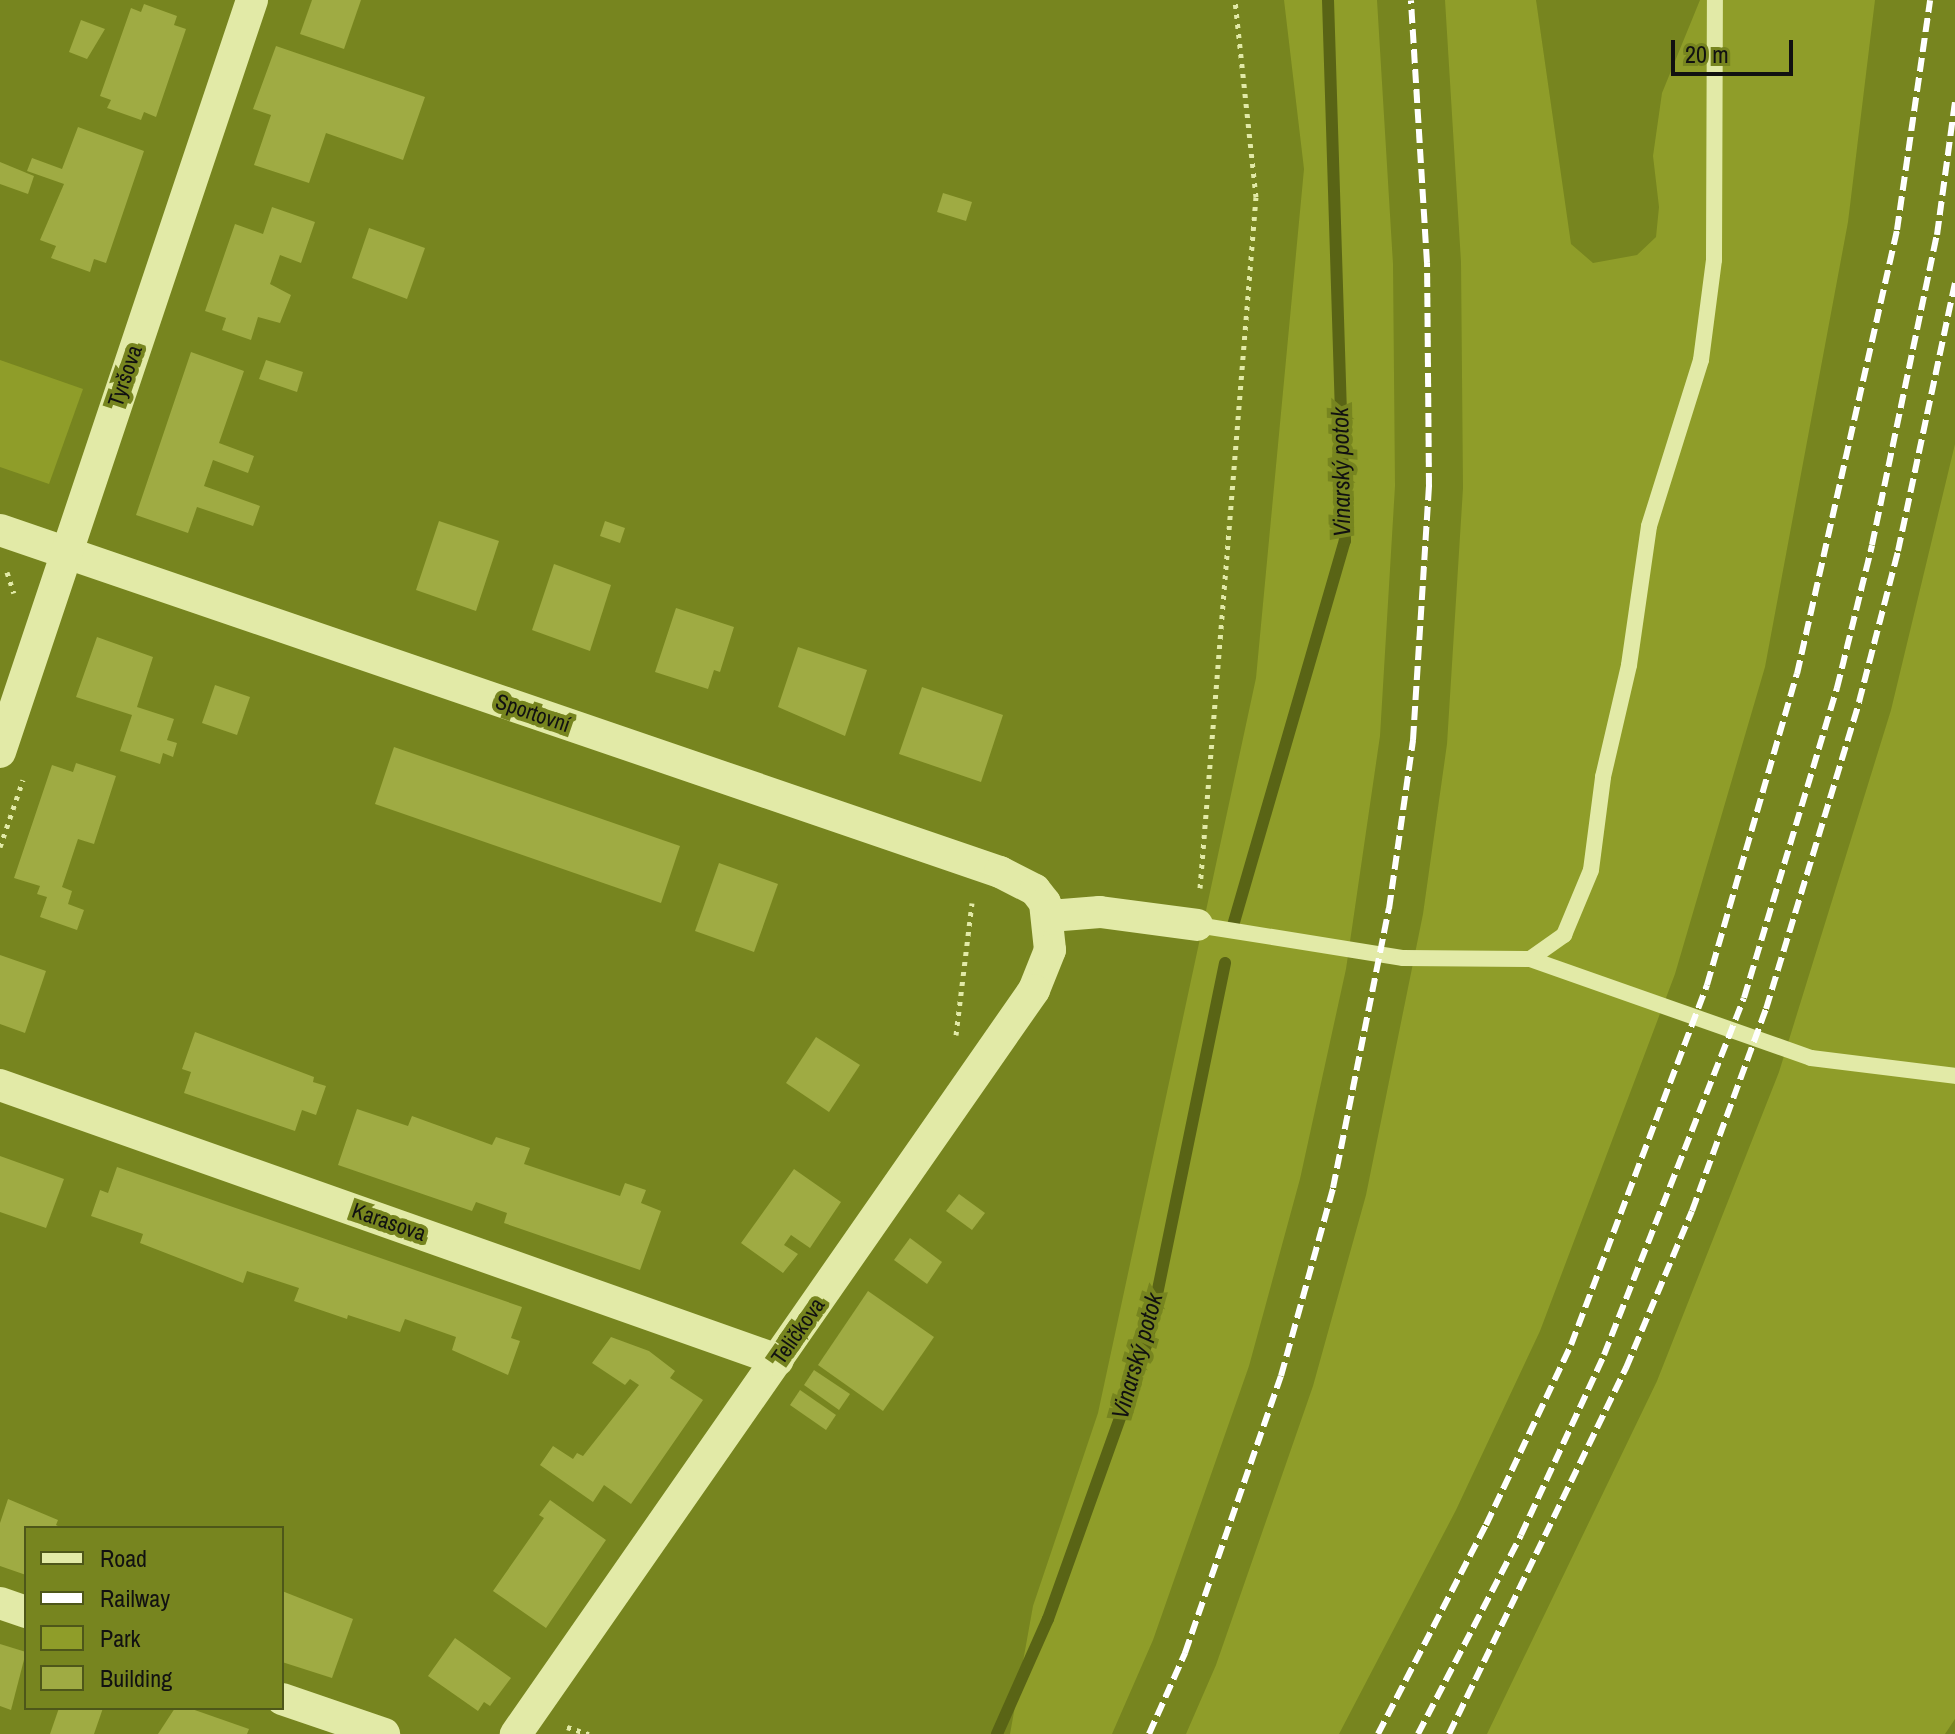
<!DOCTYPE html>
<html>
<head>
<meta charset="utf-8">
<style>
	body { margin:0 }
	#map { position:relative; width:1955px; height:1734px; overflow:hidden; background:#77851f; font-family:"Archivo Narrow",sans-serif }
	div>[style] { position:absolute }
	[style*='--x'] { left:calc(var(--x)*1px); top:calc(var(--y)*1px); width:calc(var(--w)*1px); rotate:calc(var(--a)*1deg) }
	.green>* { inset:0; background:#8f9d29 }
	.stream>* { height:12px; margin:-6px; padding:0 6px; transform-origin:6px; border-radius:6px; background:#596415 }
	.building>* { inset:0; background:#9fab43 }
	.path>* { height:5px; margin-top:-2.5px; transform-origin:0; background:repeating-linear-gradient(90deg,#e2eaa7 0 4px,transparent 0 10px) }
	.service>* { height:16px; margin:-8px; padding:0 8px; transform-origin:8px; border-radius:8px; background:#e2eaa7 }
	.minor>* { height:32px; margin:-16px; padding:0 16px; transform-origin:16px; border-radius:16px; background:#e2eaa7 }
	.rail>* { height:6px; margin-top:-3px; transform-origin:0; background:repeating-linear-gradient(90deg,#fff 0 14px,transparent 0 20px) }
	span { translate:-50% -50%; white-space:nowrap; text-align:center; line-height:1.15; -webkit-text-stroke:8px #77851f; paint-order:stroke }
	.street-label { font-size:22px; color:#111 }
	.water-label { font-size:24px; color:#111; font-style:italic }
	.legend { position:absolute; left:24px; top:1526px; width:260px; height:184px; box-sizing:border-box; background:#77851f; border:2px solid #4e5719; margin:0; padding:10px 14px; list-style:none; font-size:24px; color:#111 }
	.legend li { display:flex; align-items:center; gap:16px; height:40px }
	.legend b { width:40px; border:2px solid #4e5719 }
	.scale { position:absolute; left:1671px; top:40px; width:122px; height:36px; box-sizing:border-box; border:4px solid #111; border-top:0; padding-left:10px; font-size:24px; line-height:28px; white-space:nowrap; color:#111; -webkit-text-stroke:6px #77851f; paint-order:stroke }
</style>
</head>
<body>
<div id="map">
	<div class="green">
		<i style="clip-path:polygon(1284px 0,1377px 0,1393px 264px,1395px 486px,1380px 736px,1346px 969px,1300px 1179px,1249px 1366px,1153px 1640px,1112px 1734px,1010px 1734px,1033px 1606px,1098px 1413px,1256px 678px,1304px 169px)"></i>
		<i style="clip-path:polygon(1445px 0,1536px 0,1571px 244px,1593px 263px,1637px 255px,1656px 237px,1659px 207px,1653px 156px,1662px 93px,1700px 0,1875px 0,1848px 222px,1765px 667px,1675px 974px,1540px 1331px,1456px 1510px,1339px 1734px,1186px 1734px,1216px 1665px,1313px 1386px,1366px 1195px,1423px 914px,1447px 744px,1463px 488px,1461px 262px)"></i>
		<i style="clip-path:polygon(0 360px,83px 389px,49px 484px,0 467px)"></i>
		<i style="clip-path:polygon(1955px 444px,1955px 1719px,1945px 1734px,1487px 1734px,1657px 1381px,1779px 1072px,1891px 710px)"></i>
	</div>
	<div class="stream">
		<i style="--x:1232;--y:929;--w:404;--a:-73.8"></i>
		<i style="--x:1345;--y:541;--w:541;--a:-91.8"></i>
		<i style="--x:997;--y:1734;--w:126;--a:-66.1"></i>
		<i style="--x:1048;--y:1619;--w:293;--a:-70.3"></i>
		<i style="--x:1147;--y:1343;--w:388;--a:-78.4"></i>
	</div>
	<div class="building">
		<i style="clip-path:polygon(312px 0,361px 0,344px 49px,300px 34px)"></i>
		<i style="clip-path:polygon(144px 4px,177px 16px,174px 25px,186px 29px,156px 117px,144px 112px,141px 120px,107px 108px,111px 100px,100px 96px,131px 8px,141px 12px)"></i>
		<i style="clip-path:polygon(81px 20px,105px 29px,87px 59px,69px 52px)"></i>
		<i style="clip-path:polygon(276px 46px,425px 97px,403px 160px,326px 133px,309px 183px,254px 165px,271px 115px,253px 109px)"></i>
		<i style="clip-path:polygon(78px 127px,144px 151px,106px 263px,94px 259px,90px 272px,51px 258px,56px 246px,40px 240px,64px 184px,27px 171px,32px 158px,62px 169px)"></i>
		<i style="clip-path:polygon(0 162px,34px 176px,28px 194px,0 184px)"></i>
		<i style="clip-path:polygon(943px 193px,972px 202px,966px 221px,937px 212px)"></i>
		<i style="clip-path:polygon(272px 207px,315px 222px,301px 263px,280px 255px,270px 284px,291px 295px,280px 323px,258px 317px,251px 340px,222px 330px,226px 318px,205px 311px,235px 224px,263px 234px)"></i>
		<i style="clip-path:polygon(369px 228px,425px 248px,407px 299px,352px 278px)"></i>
		<i style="clip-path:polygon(191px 352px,244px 371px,219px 443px,254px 456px,248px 473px,213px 460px,204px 486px,260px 506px,253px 526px,197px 507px,188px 533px,136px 515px)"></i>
		<i style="clip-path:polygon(266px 360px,303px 372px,297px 392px,259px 379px)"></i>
		<i style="clip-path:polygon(439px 521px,499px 541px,476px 611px,416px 590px)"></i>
		<i style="clip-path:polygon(605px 521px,625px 528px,620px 543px,600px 536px)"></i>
		<i style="clip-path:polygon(554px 564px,611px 585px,590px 651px,532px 630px)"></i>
		<i style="clip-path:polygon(676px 608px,734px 627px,720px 672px,714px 670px,708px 689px,655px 672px)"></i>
		<i style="clip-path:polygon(97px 637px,153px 657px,137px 707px,174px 719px,167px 740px,177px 743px,173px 757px,163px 753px,160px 764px,120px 751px,132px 715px,76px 697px)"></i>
		<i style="clip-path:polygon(798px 647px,867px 670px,845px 736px,778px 707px)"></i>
		<i style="clip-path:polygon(215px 685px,250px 697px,237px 735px,202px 723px)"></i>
		<i style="clip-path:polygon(922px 687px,1003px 715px,981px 782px,899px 754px)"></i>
		<i style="clip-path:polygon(394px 747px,680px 846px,661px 903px,375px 804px)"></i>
		<i style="clip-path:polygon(76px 763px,116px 776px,94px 844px,78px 839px,62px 887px,72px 891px,68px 904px,84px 910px,77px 930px,40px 917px,47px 897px,37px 894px,40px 886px,14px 878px,52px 765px,73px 772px)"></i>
		<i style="clip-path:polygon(719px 863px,778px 884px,754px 952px,695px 931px)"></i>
		<i style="clip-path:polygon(0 955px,46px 971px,25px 1033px,0 1024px)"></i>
		<i style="clip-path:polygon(195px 1032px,314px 1077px,313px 1082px,326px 1086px,316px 1115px,302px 1110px,295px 1131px,184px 1093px,191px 1072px,182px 1069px)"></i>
		<i style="clip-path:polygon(816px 1037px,860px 1065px,829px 1112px,786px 1083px)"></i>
		<i style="clip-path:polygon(357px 1109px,408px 1126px,412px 1116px,492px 1145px,496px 1137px,530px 1148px,524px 1164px,620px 1196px,625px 1183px,646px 1190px,641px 1203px,661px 1211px,640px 1270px,504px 1223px,507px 1213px,476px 1202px,472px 1211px,338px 1165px)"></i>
		<i style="clip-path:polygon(0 1156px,64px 1179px,46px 1228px,0 1212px)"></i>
		<i style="clip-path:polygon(117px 1167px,522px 1307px,511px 1338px,520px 1341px,508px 1375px,452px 1350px,456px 1337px,405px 1319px,400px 1332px,348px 1315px,347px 1319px,294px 1301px,299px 1288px,247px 1271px,243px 1283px,140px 1243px,143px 1234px,91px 1216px,100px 1190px,108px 1193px)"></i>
		<i style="clip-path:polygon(794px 1169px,841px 1202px,810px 1248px,791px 1235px,784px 1245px,798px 1254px,783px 1273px,741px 1243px)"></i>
		<i style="clip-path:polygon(959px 1194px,985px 1213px,972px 1230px,946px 1211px)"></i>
		<i style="clip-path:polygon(910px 1238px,942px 1262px,927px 1284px,894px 1260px)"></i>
		<i style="clip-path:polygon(868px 1291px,934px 1337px,883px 1411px,818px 1365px)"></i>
		<i style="clip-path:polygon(611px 1337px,649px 1351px,675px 1371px,670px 1378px,703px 1400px,631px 1504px,604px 1485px,593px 1502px,540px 1465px,553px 1446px,573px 1459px,577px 1453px,583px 1456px,639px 1385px,630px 1379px,625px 1385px,592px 1363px)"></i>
		<i style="clip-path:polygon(814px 1370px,850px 1394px,839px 1410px,804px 1385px)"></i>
		<i style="clip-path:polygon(800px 1390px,836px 1415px,826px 1430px,790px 1405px)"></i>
		<i style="clip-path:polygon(8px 1499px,58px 1520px,56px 1525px,62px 1528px,26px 1528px,26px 1575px,0 1566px,0 1523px)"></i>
		<i style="clip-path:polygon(550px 1500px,606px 1540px,546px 1628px,493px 1591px,544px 1518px,539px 1515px)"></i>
		<i style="clip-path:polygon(282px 1591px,353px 1619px,332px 1678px,282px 1662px)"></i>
		<i style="clip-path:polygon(455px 1638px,511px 1678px,490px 1706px,484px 1702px,478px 1711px,428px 1676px)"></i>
		<i style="clip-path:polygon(0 1644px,26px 1652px,11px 1710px,0 1706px)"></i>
		<i style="clip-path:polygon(59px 1708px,103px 1708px,94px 1734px,50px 1734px)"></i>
		<i style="clip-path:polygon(175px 1708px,189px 1708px,249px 1729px,247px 1734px,158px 1734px)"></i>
	</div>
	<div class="path">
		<i style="--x:7;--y:572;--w:22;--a:72"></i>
		<i style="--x:0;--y:847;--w:71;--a:-71.1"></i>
		<i style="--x:1200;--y:888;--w:693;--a:-85.37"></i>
		<i style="--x:1256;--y:197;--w:198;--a:-96.1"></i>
		<i style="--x:956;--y:1035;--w:133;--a:-83.1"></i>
		<i style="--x:567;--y:1727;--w:23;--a:18"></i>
	</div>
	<div class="service">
		<i style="--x:1197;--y:925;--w:209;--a:9.1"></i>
		<i style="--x:1403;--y:958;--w:127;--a:0.5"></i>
		<i style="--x:1530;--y:959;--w:298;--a:19.4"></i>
		<i style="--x:1811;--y:1058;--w:145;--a:7.1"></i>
		<i style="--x:1530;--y:959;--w:42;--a:-35.2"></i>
		<i style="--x:1564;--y:935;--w:70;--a:-67.4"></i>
		<i style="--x:1591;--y:870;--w:94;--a:-82.6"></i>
		<i style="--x:1603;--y:777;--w:115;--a:-76.9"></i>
		<i style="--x:1629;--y:665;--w:140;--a:-81.8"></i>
		<i style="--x:1649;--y:526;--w:174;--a:-72.6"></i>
		<i style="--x:1701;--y:360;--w:101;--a:-82.6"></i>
		<i style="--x:1714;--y:260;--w:260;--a:-89.8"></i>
	</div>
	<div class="minor">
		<i style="--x:0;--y:530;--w:1057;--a:18.88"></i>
		<i style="--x:1000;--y:872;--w:39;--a:27"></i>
		<i style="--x:1035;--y:890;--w:16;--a:52"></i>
		<i style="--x:1045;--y:903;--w:47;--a:83.9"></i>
		<i style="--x:1050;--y:950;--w:43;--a:111.8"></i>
		<i style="--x:1034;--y:990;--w:907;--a:124.85"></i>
		<i style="--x:0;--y:752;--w:793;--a:-71.47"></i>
		<i style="--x:1050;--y:916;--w:50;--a:-4.6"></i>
		<i style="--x:1100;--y:912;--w:98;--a:7.6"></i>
		<i style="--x:0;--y:1085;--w:825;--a:19.47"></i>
		<i style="--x:0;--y:1603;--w:28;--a:19"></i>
		<i style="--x:282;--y:1699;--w:108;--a:18.9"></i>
	</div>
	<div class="rail">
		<i style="--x:1149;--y:1734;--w:89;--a:-66"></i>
		<i style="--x:1185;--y:1653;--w:293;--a:-70.9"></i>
		<i style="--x:1281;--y:1376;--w:195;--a:-74.5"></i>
		<i style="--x:1333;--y:1188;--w:285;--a:-78.7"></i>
		<i style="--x:1389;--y:909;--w:171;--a:-81.9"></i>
		<i style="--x:1413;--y:740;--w:254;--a:-86.4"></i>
		<i style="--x:1429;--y:487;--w:224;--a:-90.5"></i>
		<i style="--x:1427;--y:263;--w:263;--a:-93.5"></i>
		<i style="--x:1378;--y:1734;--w:235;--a:-62.7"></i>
		<i style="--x:1486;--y:1525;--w:199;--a:-64.7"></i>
		<i style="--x:1571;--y:1345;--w:385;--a:-69.3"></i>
		<i style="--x:1707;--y:985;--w:324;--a:-73.9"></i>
		<i style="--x:1797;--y:674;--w:455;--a:-77.3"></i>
		<i style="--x:1897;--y:230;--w:232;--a:-81.8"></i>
		<i style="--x:1418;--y:1734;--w:224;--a:-62.6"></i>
		<i style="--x:1521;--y:1535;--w:198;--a:-65.2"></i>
		<i style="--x:1604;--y:1355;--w:383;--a:-68.6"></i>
		<i style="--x:1744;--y:998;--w:324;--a:-73.3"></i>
		<i style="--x:1837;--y:688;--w:147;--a:-76.2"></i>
		<i style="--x:1872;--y:545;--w:317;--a:-78.2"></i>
		<i style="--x:1937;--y:235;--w:134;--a:-82.3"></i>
		<i style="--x:1449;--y:1734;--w:407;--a:-64.2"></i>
		<i style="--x:1626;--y:1368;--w:170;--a:-67.2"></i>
		<i style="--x:1692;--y:1211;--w:215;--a:-69.9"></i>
		<i style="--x:1766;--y:1009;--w:321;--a:-73.1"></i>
		<i style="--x:1859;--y:702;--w:156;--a:-75.5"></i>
		<i style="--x:1898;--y:551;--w:274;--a:-78"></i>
	</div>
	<div class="street-label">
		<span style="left:125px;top:376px;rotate:-71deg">Tyršova</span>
		<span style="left:533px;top:713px;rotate:19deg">Sportovní</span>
		<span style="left:389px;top:1222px;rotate:19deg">Karasova</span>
		<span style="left:798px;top:1331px;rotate:-55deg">Teličkova</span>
	</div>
	<div class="water-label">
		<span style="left:1341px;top:472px;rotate:-91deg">Vinarský potok</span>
		<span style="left:1137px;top:1356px;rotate:-74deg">Vinarský potok</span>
	</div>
	<ul class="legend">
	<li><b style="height:10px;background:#e2eaa7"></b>Road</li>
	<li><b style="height:10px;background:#fff"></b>Railway</li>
	<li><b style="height:22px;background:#8f9d29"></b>Park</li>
	<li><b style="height:22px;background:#9fab43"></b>Building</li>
	</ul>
	<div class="scale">20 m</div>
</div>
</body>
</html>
